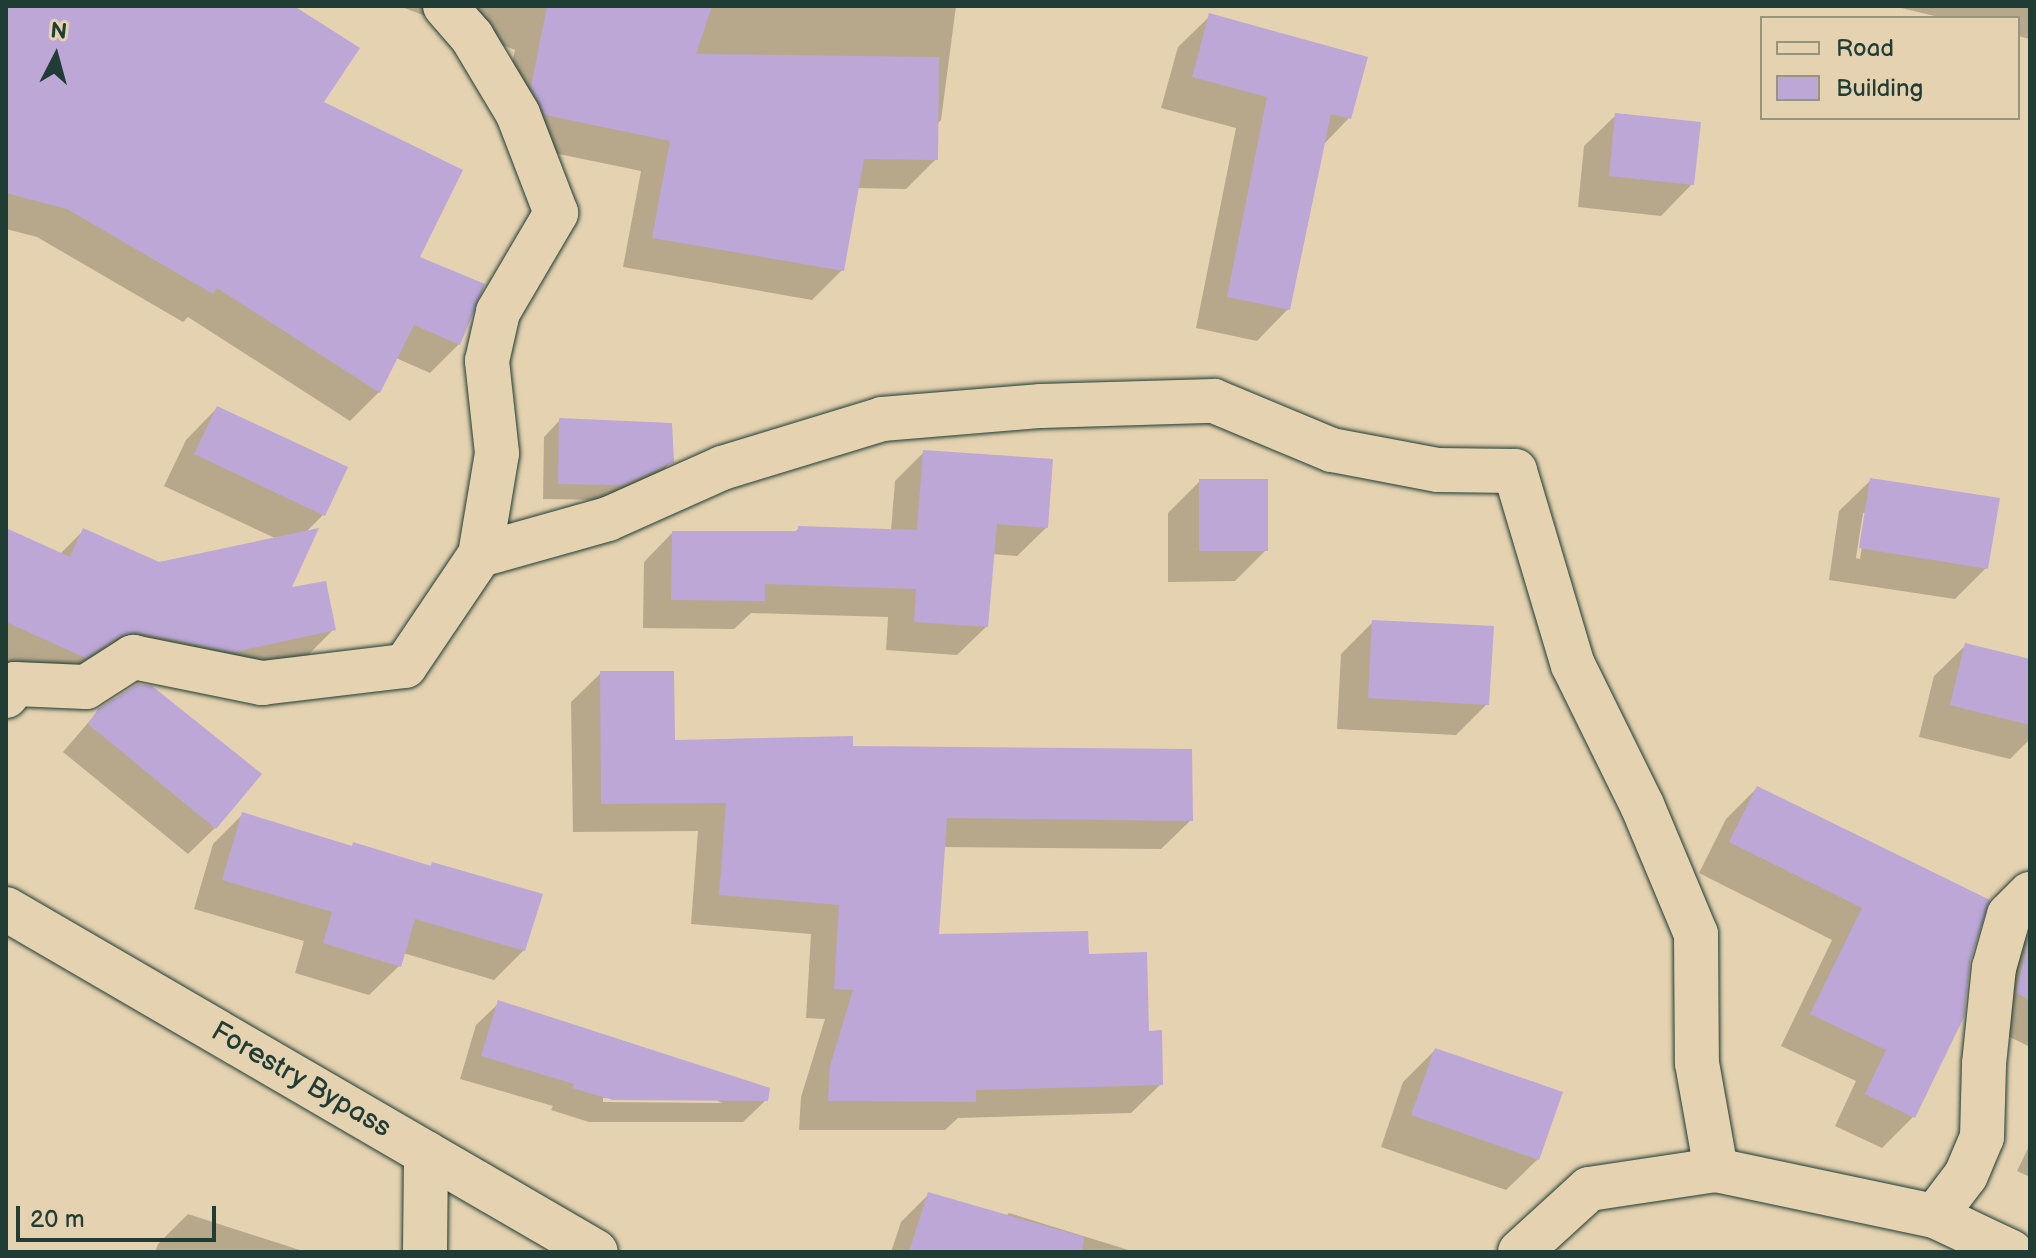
<!DOCTYPE html>
<html>
<head>
<meta charset="utf-8">
<style>
	body { margin:0 }
	#map { position:relative; width:2036px; height:1258px; overflow:hidden; background:#e5d2b0; font-family:"Balsamiq Sans",sans-serif }
	div>[style] { position:absolute }
	[style*='--x'] { left:calc(var(--x)*1px); top:calc(var(--y)*1px); width:calc(var(--w)*1px); rotate:calc(var(--a)*1deg) }
	.shadow>* { inset:0; background:#0003 }
	.building>* { inset:0; background:#bca7d6 }
	.roads { filter:drop-shadow(0 0 2px #1f3d34) drop-shadow(0 0 2px #1f3d34) }
	.minor>* { height:44px; margin:-22px; padding:0 22px; transform-origin:22px; border-radius:22px; background:#e5d2b0 }
	.tertiary>* { height:44px; margin:-22px; padding:0 22px; transform-origin:22px; border-radius:22px; background:#e5d2b0 }
	span { translate:-50% -50%; white-space:nowrap; text-align:center; line-height:1.15; -webkit-text-stroke:8px #e5d2b0; paint-order:stroke }
	.street-label { font-size:28px; color:#1f3d34 }
	.frame { position:absolute; inset:0; border:8px solid #1f3d34; pointer-events:none }
	.legend { position:absolute; left:1760px; top:16px; width:260px; height:104px; box-sizing:border-box; background:#e5d2b0; border:2px solid #96967e; margin:0; padding:10px 14px; list-style:none; font-size:24px; color:#1f3d34 }
	.legend li { display:flex; align-items:center; gap:16px; height:40px }
	.legend b { width:40px; border:2px solid #96967e }
	.north { position:absolute; left:16px; top:16px; width:80px; height:80px; -webkit-text-stroke:6px #e5d2b0; paint-order:stroke; rotate:6deg; font-size:22px; font-weight:700; line-height:32px; text-align:center; color:#1f3d34 }
	.north::after { content:''; display:block; margin:auto; width:28px; height:36px; background:#1f3d34; clip-path:polygon(50% 0,100% 100%,50% 72%,0 100%) }
	.scale { position:absolute; left:16px; top:1206px; width:200px; height:36px; box-sizing:border-box; border:4px solid #1f3d34; border-top:0; padding-left:10px; font-size:24px; line-height:28px; white-space:nowrap; color:#1f3d34; -webkit-text-stroke:6px #e5d2b0; paint-order:stroke }
</style>
</head>
<body>
<div id="map">
	<div class="shadow">
		<i style="clip-path:polygon(6px 6px,290px 6px,321px 103px,417px 258px,459px 344px,430px 373px,396px 358px,379px 392px,350px 421px,188px 317px,183px 322px,37px 237px,6px 229px)"></i>
		<i style="clip-path:polygon(399px 6px,956px 6px,941px 120px,936px 125px,936px 159px,906px 189px,857px 188px,842px 270px,812px 300px,623px 267px,641px 171px,515px 145px,501px 117px,515px 50px)"></i>
		<i style="clip-path:polygon(1893px 6px,2030px 6px,2030px 39px,2018px 36px,2018px 18px,1943px 18px)"></i>
		<i style="clip-path:polygon(1210px 16px,1349px 118px,1323px 145px,1288px 309px,1257px 341px,1196px 328px,1236px 128px,1161px 108px,1178px 47px)"></i>
		<i style="clip-path:polygon(1616px 115px,1692px 184px,1661px 216px,1578px 207px,1584px 146px)"></i>
		<i style="clip-path:polygon(217px 408px,323px 515px,304px 534px,288px 590px,334px 629px,305px 658px,204px 680px,89px 664px,56px 685px,6px 663px,6px 531px,59px 555px,84px 530px,158px 564px,277px 539px,164px 486px,186px 440px)"></i>
		<i style="clip-path:polygon(560px 420px,672px 461px,655px 478px,605px 500px,543px 499px,544px 437px)"></i>
		<i style="clip-path:polygon(924px 452px,1046px 528px,1017px 556px,992px 554px,986px 627px,957px 655px,886px 650px,888px 617px,751px 613px,734px 629px,643px 628px,644px 562px,672px 533px,794px 533px,799px 528px,891px 531px,895px 481px)"></i>
		<i style="clip-path:polygon(evenodd,1871px 480px,1986px 568px,1955px 599px,1829px 580px,1839px 511px,1871px 480px,1863px 513px,1867px 513px,1860px 559px,1856px 558px,1863px 513px)"></i>
		<i style="clip-path:polygon(1200px 481px,1266px 550px,1235px 581px,1168px 582px,1168px 513px)"></i>
		<i style="clip-path:polygon(1373px 622px,1487px 704px,1456px 735px,1337px 729px,1341px 654px)"></i>
		<i style="clip-path:polygon(1966px 645px,2030px 661px,2030px 739px,2010px 759px,1919px 737px,1934px 676px)"></i>
		<i style="clip-path:polygon(601px 673px,673px 742px,851px 748px,1191px 820px,1161px 849px,943px 847px,937px 936px,1087px 956px,1148px 1033px,1161px 1084px,1131px 1113px,958px 1118px,945px 1130px,799px 1130px,801px 1097px,825px 1019px,806px 1018px,811px 934px,691px 924px,698px 831px,573px 832px,571px 702px)"></i>
		<i style="clip-path:polygon(99px 710px,215px 828px,188px 854px,63px 752px)"></i>
		<i style="clip-path:polygon(1757px 788px,1968px 961px,1962px 1016px,1913px 1117px,1882px 1148px,1835px 1126px,1856px 1081px,1781px 1046px,1832px 940px,1699px 873px,1726px 819px)"></i>
		<i style="clip-path:polygon(243px 814px,351px 847px,429px 868px,433px 864px,524px 950px,494px 980px,403px 953px,399px 966px,369px 995px,295px 973px,304px 941px,194px 909px,213px 844px)"></i>
		<i style="clip-path:polygon(2030px 932px,2030px 1047px,1986px 1025px,2000px 962px)"></i>
		<i style="clip-path:polygon(evenodd,499px 1003px,766px 1100px,743px 1122px,589px 1122px,551px 1110px,553px 1106px,460px 1079px,476px 1025px,499px 1003px,603px 1098px,714px 1099px,722px 1103px,603px 1102px,603px 1098px)"></i>
		<i style="clip-path:polygon(1435px 1050px,1538px 1159px,1506px 1190px,1381px 1147px,1403px 1082px)"></i>
		<i style="clip-path:polygon(2030px 1144px,2030px 1177px,2017px 1171px)"></i>
		<i style="clip-path:polygon(929px 1194px,1006px 1216px,1009px 1213px,1135px 1252px,891px 1252px,901px 1222px)"></i>
		<i style="clip-path:polygon(188px 1214px,306px 1252px,155px 1252px,158px 1244px)"></i>
	</div>
	<div class="building">
		<i style="clip-path:polygon(6px 6px,294px 6px,360px 48px,324px 102px,463px 170px,420px 257px,485px 284px,460px 345px,414px 325px,380px 393px,217px 288px,213px 294px,67px 209px,6px 193px)"></i>
		<i style="clip-path:polygon(547px 6px,712px 6px,696px 54px,939px 57px,938px 160px,864px 159px,844px 271px,652px 238px,670px 141px,545px 115px,531px 86px)"></i>
		<i style="clip-path:polygon(1209px 13px,1368px 57px,1351px 119px,1331px 114px,1290px 310px,1227px 297px,1267px 97px,1192px 77px)"></i>
		<i style="clip-path:polygon(1615px 113px,1701px 122px,1694px 185px,1609px 176px)"></i>
		<i style="clip-path:polygon(217px 406px,348px 467px,325px 516px,194px 454px)"></i>
		<i style="clip-path:polygon(559px 418px,672px 423px,674px 462px,623px 485px,558px 484px)"></i>
		<i style="clip-path:polygon(923px 450px,1053px 459px,1048px 528px,997px 524px,988px 627px,914px 622px,916px 589px,765px 584px,765px 601px,671px 600px,672px 531px,798px 531px,798px 526px,917px 530px)"></i>
		<i style="clip-path:polygon(1870px 478px,2000px 498px,1988px 569px,1859px 548px)"></i>
		<i style="clip-path:polygon(1199px 479px,1268px 479px,1268px 551px,1199px 551px)"></i>
		<i style="clip-path:polygon(6px 528px,70px 557px,83px 528px,159px 562px,319px 528px,292px 587px,326px 581px,336px 630px,234px 652px,137px 632px,120px 636px,86px 658px,6px 622px)"></i>
		<i style="clip-path:polygon(1372px 620px,1494px 626px,1489px 705px,1368px 698px)"></i>
		<i style="clip-path:polygon(1965px 643px,2030px 659px,2030px 725px,1950px 705px)"></i>
		<i style="clip-path:polygon(600px 671px,674px 671px,675px 740px,853px 736px,853px 746px,1192px 749px,1193px 821px,947px 818px,939px 934px,1088px 931px,1089px 954px,1147px 952px,1149px 1031px,1162px 1030px,1163px 1085px,976px 1090px,976px 1102px,828px 1101px,830px 1066px,853px 990px,834px 989px,839px 905px,719px 895px,726px 803px,601px 804px)"></i>
		<i style="clip-path:polygon(138px 684px,152px 686px,262px 774px,216px 829px,88px 724px,98px 709px)"></i>
		<i style="clip-path:polygon(1757px 786px,1990px 900px,1970px 961px,1964px 1017px,1915px 1118px,1865px 1094px,1886px 1050px,1810px 1014px,1862px 908px,1729px 842px)"></i>
		<i style="clip-path:polygon(242px 812px,352px 846px,353px 842px,431px 866px,432px 862px,543px 894px,525px 951px,415px 919px,401px 967px,323px 943px,332px 912px,222px 880px)"></i>
		<i style="clip-path:polygon(2030px 933px,2030px 1000px,2016px 993px)"></i>
		<i style="clip-path:polygon(498px 1000px,770px 1088px,768px 1101px,613px 1100px,572px 1088px,574px 1084px,481px 1056px)"></i>
		<i style="clip-path:polygon(1435px 1048px,1563px 1092px,1539px 1160px,1411px 1115px)"></i>
		<i style="clip-path:polygon(928px 1192px,1084px 1237px,1082px 1252px,909px 1252px)"></i>
	</div>
	<div class="roads">
		<div class="minor">
			<i style="--x:480;--y:555;--w:133;--a:-15.7"></i>
			<i style="--x:608;--y:519;--w:125;--a:-24.1"></i>
			<i style="--x:722;--y:468;--w:167;--a:-17"></i>
			<i style="--x:882;--y:419;--w:160;--a:-4.7"></i>
			<i style="--x:1041;--y:406;--w:173;--a:-1.7"></i>
			<i style="--x:1214;--y:401;--w:128;--a:22.6"></i>
			<i style="--x:1332;--y:450;--w:108;--a:10.7"></i>
			<i style="--x:1438;--y:470;--w:77;--a:0.7"></i>
			<i style="--x:1515;--y:471;--w:202;--a:73.4"></i>
			<i style="--x:1573;--y:665;--w:156;--a:63.8"></i>
			<i style="--x:1642;--y:805;--w:140;--a:67.3"></i>
			<i style="--x:1696;--y:934;--w:129;--a:89.6"></i>
			<i style="--x:1697;--y:1063;--w:109;--a:79.9"></i>
			<i style="--x:6;--y:696;--w:15;--a:-53"></i>
			<i style="--x:15;--y:684;--w:71;--a:2.4"></i>
			<i style="--x:86;--y:687;--w:56;--a:-32.6"></i>
			<i style="--x:133;--y:657;--w:132;--a:11.4"></i>
			<i style="--x:262;--y:683;--w:144;--a:-6.8"></i>
			<i style="--x:405;--y:666;--w:134;--a:-56"></i>
			<i style="--x:480;--y:555;--w:103;--a:-80.5"></i>
			<i style="--x:497;--y:453;--w:93;--a:-96.2"></i>
			<i style="--x:487;--y:361;--w:50;--a:-77.3"></i>
			<i style="--x:498;--y:312;--w:115;--a:-59.6"></i>
			<i style="--x:556;--y:213;--w:106;--a:-111"></i>
			<i style="--x:518;--y:114;--w:90;--a:-120.9"></i>
			<i style="--x:472;--y:37;--w:41;--a:-131.1"></i>
			<i style="--x:1935;--y:1216;--w:51;--a:-52.9"></i>
			<i style="--x:1966;--y:1175;--w:41;--a:-67.2"></i>
			<i style="--x:1982;--y:1137;--w:73;--a:-88.4"></i>
			<i style="--x:1984;--y:1064;--w:97;--a:-84.1"></i>
			<i style="--x:1994;--y:968;--w:55;--a:-74.2"></i>
			<i style="--x:2009;--y:915;--w:30;--a:-45"></i>
			<i style="--x:425;--y:1252;--w:99;--a:-89.4"></i>
			<i style="--x:1520;--y:1252;--w:93;--a:-42.4"></i>
			<i style="--x:1589;--y:1189;--w:128;--a:-8.5"></i>
			<i style="--x:1716;--y:1170;--w:224;--a:11.9"></i>
			<i style="--x:1935;--y:1216;--w:84;--a:25.3"></i>
		</div>
		<div class="tertiary">
			<i style="--x:6;--y:909;--w:682;--a:30.17"></i>
		</div>
	</div>
	<div class="street-label">
		<span style="left:301px;top:1080px;rotate:30deg">Forestry Bypass</span>
	</div>
	<div class="frame"></div>
	<ul class="legend">
	<li><b style="height:10px;background:#e5d2b0"></b>Road</li>
	<li><b style="height:22px;background:#bca7d6"></b>Building</li>
	</ul>
	<div class="north">N</div>
	<div class="scale">20 m</div>
</div>
</body>
</html>
